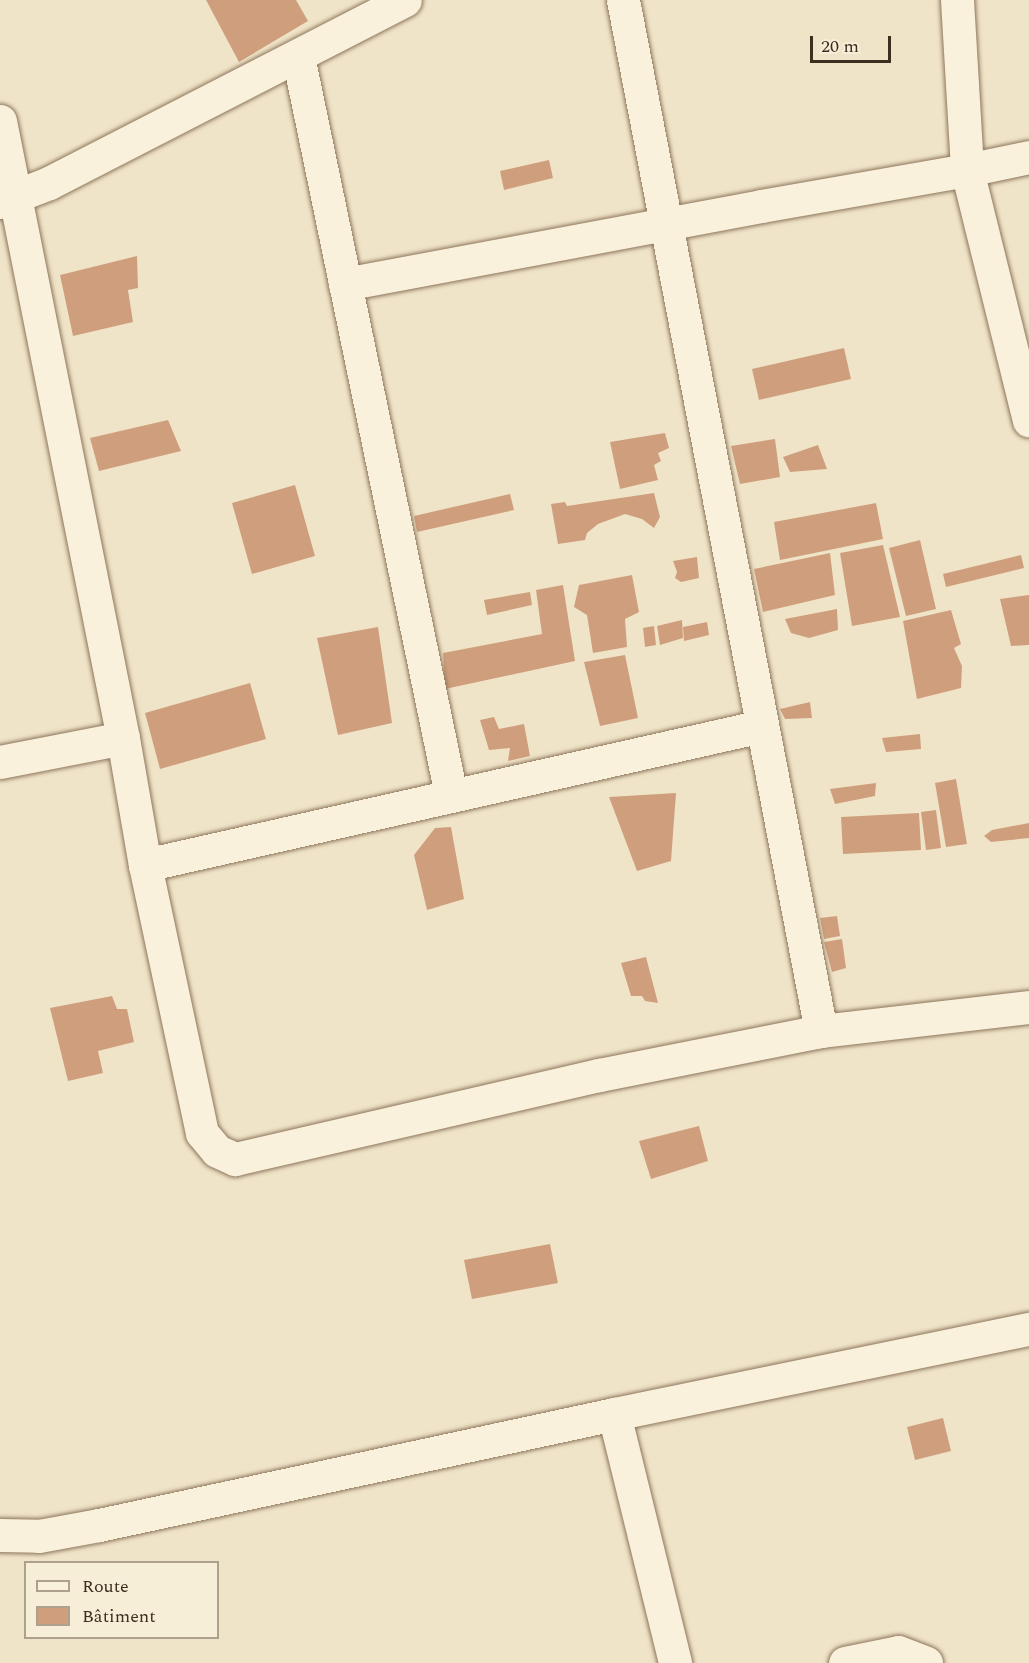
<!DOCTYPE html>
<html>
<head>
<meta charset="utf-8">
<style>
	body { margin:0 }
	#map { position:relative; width:1029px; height:1663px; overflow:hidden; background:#f0e4c8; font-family:Spectral,serif }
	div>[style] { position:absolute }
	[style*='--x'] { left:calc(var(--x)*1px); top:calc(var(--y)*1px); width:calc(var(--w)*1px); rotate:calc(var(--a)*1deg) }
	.building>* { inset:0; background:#cf9f7d }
	.roads { filter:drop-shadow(0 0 2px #8d765c) drop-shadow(0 0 2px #8d765c) }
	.minor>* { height:33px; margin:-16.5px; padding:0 16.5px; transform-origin:16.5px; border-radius:16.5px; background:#faf1dc }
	span { translate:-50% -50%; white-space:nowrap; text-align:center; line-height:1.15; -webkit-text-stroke:6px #f7eed8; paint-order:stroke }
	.legend { position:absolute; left:24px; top:1561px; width:195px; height:78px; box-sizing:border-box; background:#f7eed8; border:2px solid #ada18e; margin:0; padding:8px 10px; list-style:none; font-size:18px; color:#3d2e20 }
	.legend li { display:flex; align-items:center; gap:12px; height:30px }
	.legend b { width:30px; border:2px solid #ada18e }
	.scale { position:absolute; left:810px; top:36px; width:81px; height:27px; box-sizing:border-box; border:3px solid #3d2e20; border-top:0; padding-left:8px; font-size:18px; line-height:21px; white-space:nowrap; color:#3d2e20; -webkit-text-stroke:4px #f7eed8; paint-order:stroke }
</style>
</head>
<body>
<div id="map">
	<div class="building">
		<i style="clip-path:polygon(206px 0,296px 0,308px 21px,239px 62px)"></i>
		<i style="clip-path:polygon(549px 160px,553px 178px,504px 190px,500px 171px)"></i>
		<i style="clip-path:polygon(137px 256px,138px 288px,128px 290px,133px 322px,73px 336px,60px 275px)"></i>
		<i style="clip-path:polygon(844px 348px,851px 379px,759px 400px,752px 369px)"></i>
		<i style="clip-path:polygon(168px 420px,181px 451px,99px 471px,90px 438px)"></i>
		<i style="clip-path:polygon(665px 433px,669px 448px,658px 453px,661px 461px,654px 465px,658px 480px,620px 489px,610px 442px)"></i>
		<i style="clip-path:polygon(775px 439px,780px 477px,740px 484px,731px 446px)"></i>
		<i style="clip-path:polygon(818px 445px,827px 469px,790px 472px,783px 457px)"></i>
		<i style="clip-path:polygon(295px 485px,315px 556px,252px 574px,232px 503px)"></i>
		<i style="clip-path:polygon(654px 493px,660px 517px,654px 528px,642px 519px,625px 514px,598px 524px,587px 533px,585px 540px,558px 544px,551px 504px,565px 502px,567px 506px)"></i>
		<i style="clip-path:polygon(510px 494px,514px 510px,417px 532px,414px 516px)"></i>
		<i style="clip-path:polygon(876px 503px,883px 539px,780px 560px,774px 522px)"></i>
		<i style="clip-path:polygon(920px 540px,936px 609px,906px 616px,889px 548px)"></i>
		<i style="clip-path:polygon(883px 545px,900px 617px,852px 626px,840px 553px)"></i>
		<i style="clip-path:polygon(830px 553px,835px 595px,763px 612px,754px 569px)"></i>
		<i style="clip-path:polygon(1021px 555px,1024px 568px,946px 587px,943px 574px)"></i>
		<i style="clip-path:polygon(697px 557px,699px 578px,681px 582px,675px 578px,677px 572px,673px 561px)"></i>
		<i style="clip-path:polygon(632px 575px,639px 612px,625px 619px,627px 647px,593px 653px,587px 615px,574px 607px,579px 585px)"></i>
		<i style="clip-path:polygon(563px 585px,575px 661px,445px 689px,443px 653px,542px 634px,536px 590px)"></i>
		<i style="clip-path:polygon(530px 592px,532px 605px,487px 615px,484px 600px)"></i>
		<i style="clip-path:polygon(1029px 595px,1029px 645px,1011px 646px,1000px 599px)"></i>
		<i style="clip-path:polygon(837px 609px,838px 630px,809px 638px,791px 633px,785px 619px)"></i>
		<i style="clip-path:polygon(951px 610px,961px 644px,954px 648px,962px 666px,961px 688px,917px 699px,903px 621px)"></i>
		<i style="clip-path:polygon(682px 620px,683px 638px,660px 645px,657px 626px)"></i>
		<i style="clip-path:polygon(707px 622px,709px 635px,684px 641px,683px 627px)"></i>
		<i style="clip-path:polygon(654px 626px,656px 645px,645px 647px,643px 628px)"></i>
		<i style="clip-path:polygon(378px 627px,392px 723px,338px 735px,317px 638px)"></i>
		<i style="clip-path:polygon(625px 655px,638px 718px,600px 726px,584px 662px)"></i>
		<i style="clip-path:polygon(250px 683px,266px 739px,160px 769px,145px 713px)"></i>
		<i style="clip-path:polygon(810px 702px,812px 718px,785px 719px,780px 709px)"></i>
		<i style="clip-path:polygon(494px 717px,499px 729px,524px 724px,530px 756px,508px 761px,510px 748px,489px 750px,480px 720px)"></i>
		<i style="clip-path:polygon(920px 734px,921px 749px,886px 752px,882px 738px)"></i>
		<i style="clip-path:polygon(956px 779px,967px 844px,946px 847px,935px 783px)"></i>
		<i style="clip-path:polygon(876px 783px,875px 796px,835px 804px,830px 789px)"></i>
		<i style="clip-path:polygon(676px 793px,671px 861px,637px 871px,609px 797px)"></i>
		<i style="clip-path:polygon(936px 810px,941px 848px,926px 850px,921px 812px)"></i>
		<i style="clip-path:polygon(919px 813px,921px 850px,843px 854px,841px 817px)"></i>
		<i style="clip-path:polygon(1029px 823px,1029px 838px,991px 842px,984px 836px,992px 830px)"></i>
		<i style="clip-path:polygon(451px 827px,464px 899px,427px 910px,414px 855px,435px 828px)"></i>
		<i style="clip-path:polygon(837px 916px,840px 936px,824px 939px,820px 918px)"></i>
		<i style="clip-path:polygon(842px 939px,846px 968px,832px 972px,824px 942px)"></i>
		<i style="clip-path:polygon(646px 957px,658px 1003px,645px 1001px,642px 996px,631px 996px,621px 963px)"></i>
		<i style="clip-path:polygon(112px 996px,117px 1009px,127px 1009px,134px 1042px,98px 1051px,103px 1073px,68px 1081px,50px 1008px)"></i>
		<i style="clip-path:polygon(699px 1126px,708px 1161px,651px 1179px,639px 1141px)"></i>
		<i style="clip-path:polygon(550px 1244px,558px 1283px,472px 1299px,464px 1260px)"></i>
		<i style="clip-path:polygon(943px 1418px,951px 1451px,915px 1460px,907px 1427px)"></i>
	</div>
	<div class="roads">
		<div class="minor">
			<i style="--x:623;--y:0;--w:1050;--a:79.13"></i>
			<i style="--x:957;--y:0;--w:170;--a:86.6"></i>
			<i style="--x:967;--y:170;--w:258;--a:76.1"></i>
			<i style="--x:298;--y:56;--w:755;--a:78.3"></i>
			<i style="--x:0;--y:121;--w:629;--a:78.73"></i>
			<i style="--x:123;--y:738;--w:129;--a:80.2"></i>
			<i style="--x:145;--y:865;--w:274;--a:78"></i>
			<i style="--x:202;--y:1133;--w:23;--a:50"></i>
			<i style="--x:217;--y:1151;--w:20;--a:24"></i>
			<i style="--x:235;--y:1159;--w:374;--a:-13"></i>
			<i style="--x:599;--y:1075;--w:226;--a:-11.2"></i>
			<i style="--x:821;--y:1031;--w:209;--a:-6.6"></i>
			<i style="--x:0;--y:202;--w:53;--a:-21.2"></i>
			<i style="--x:49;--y:183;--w:400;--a:-27.2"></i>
			<i style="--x:345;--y:284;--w:423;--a:-10.6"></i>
			<i style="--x:761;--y:206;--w:209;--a:-9.9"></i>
			<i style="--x:967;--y:170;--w:63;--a:-11.8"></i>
			<i style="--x:0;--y:762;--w:125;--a:-11"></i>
			<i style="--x:145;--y:865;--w:632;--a:-12.7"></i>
			<i style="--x:614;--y:1414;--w:256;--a:76.2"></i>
			<i style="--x:0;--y:1535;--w:39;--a:1"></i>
			<i style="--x:39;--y:1536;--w:61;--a:-10.4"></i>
			<i style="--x:99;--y:1525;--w:527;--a:-12.16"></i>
			<i style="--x:614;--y:1414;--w:424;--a:-11.6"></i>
			<i style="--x:845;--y:1663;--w:54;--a:-11.7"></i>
			<i style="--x:898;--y:1652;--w:30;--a:21"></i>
		</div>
	</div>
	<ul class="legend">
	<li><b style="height:8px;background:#faf1dc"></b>Route</li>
	<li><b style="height:16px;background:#cf9f7d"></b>Bâtiment</li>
	</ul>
	<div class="scale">20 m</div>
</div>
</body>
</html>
